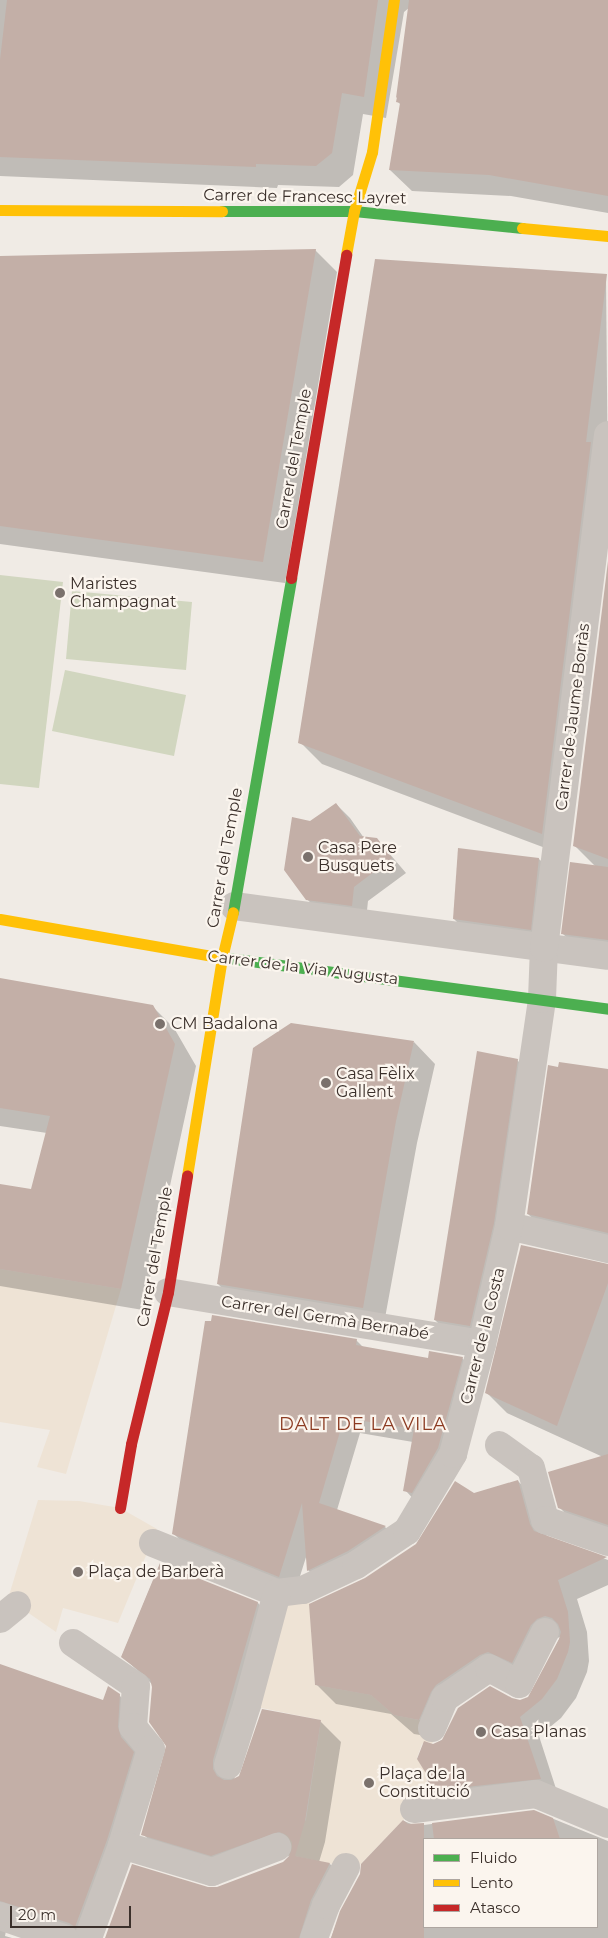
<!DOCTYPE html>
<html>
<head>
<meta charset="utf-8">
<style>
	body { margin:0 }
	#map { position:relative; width:608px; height:1938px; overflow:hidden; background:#f0ebe5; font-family:Montserrat,sans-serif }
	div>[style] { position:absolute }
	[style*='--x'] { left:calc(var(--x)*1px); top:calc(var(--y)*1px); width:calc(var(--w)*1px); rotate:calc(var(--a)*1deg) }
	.green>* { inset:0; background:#d1d6bf }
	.plaza>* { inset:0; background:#eee3d5 }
	.shadow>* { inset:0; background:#0003 }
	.building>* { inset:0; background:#c3afa7 }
	.street>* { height:28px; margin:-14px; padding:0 14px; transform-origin:14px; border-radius:14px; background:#c9c3be }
	.fast>* { height:11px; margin:-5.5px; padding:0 5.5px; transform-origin:5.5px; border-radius:5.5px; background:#4caf50 }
	.slow>* { height:11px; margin:-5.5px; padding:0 5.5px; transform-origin:5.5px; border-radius:5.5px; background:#ffc107 }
	.jam>* { height:11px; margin:-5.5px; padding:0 5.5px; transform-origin:5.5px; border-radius:5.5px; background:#c62828 }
	.dots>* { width:14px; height:14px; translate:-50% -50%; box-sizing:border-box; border:2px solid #fbf5ee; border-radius:50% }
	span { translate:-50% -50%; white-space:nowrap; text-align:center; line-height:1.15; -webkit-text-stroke:4.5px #fbf5ee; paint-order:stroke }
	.street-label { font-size:16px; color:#3b302b }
	.poi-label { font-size:16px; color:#3b302b }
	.left { translate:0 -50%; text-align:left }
	.neighbourhood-label { font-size:18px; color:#8c3b22; letter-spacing:1px }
	.legend { position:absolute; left:423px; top:1838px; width:175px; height:90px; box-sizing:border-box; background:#fbf5ee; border:1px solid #aea6a0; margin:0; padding:6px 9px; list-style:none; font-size:15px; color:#3b302b }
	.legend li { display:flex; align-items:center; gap:10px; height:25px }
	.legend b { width:25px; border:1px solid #aea6a0 }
	.scale { position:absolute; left:10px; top:1906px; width:121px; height:22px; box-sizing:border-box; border:2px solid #3b302b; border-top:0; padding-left:6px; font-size:15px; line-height:18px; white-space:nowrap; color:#3b302b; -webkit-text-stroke:4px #fbf5ee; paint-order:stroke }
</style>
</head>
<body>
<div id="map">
	<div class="green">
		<i style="clip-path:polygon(0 575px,63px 582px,39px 788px,0 784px)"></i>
		<i style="clip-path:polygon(72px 591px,192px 602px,186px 670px,66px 659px)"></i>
		<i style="clip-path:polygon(65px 670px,186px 695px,174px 756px,52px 731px)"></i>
	</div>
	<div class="plaza">
		<i style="clip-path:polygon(0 1269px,121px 1289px,66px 1474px,37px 1467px,50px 1430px,0 1422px)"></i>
		<i style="clip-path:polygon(38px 1500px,79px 1501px,120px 1508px,157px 1529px,118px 1623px,63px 1608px,56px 1632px,17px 1605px,7px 1602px)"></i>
		<i style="clip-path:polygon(277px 1593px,309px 1597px,315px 1685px,371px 1695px,394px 1715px,428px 1722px,437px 1733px,432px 1744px,428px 1742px,422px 1744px,417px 1758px,421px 1764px,426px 1766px,428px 1801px,414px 1809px,353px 1872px,342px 1866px,280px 1853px,273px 1840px,300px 1827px,306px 1820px,321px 1720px,247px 1705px)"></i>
	</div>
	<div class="shadow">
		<i style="clip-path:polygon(0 0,608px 0,608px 213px,511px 196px,412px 191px,390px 170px,401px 105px,398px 102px,410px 7px,404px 12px,386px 118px,363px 114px,353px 175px,339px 187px,278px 185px,277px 188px,0 176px)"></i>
		<i style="clip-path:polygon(315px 250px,337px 272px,285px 583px,0 544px,0 258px)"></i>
		<i style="clip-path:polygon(606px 275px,608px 502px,564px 855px,322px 764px,300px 742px)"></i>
		<i style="clip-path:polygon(608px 571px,608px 959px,585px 955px,563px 934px,595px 866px,574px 845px)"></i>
		<i style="clip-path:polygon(336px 804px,350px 818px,364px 838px,377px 839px,406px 873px,368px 901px,366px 920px,321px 914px,307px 899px,311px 822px)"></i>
		<i style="clip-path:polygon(460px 850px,539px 859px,561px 881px,552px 951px,476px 941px,454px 919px)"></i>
		<i style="clip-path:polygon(0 979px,152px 1006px,174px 1028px,196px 1066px,143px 1310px,0 1286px,0 1185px,32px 1190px,47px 1133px,0 1126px)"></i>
		<i style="clip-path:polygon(414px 1042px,435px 1064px,417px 1143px,383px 1329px,239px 1305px,218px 1284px)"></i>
		<i style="clip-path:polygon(517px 1060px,536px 1079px,489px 1344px,454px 1339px,435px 1320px)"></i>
		<i style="clip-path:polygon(559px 1068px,608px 1070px,608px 1248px,549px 1234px,528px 1214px)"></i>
		<i style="clip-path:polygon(608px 1265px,608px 1539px,580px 1528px,559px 1507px,603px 1457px,507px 1413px,487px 1393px)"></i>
		<i style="clip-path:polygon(356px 1340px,364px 1348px,429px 1359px,462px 1358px,478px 1374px,421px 1507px,405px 1490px,413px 1442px,360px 1433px,337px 1510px,385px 1527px,401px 1543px,324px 1586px,308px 1570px,307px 1554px,295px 1592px,189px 1549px,173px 1533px)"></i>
		<i style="clip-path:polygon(518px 1481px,537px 1501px,547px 1537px,608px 1560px,608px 1585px,577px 1599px,587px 1632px,589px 1661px,587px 1672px,576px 1698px,561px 1718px,539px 1736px,559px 1798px,449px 1810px,430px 1791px,433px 1745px,512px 1699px,520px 1701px,529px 1698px,561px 1636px,455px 1704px,438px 1738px,414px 1734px,391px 1714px,336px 1704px,316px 1684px,365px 1579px,417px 1545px,474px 1495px)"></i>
		<i style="clip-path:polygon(160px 1564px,258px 1603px,278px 1624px,234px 1780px,320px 1721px,341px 1742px,325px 1842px,319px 1862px,330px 1864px,350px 1885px,325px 1938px,106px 1938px,207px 1888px,217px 1888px,283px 1863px,294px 1854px,233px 1876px,164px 1855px,143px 1834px,168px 1746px,152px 1684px,122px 1656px)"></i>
		<i style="clip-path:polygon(0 1669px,103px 1701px,119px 1695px,140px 1716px,138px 1748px,99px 1938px,6px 1931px,5px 1936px,12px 1938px,0 1938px)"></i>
		<i style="clip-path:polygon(evenodd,534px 1811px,608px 1841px,608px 1938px,331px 1938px,341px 1912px,404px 1821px,416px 1826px,534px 1811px,424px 1839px,597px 1839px,597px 1927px,424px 1927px,424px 1839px)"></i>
	</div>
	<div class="building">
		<i style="clip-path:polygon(7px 0,378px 0,364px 97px,342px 93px,332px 153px,316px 166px,256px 164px,256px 167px,0 157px,0 60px)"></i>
		<i style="clip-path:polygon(409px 0,608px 0,608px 196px,489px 175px,389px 170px,400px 103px,396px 102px,397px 97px,396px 98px)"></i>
		<i style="clip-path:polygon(316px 249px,263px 562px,0 526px,0 256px)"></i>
		<i style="clip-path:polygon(375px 259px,607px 274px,586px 442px,591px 442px,542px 834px,298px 743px)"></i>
		<i style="clip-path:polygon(608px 561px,608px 859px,573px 846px)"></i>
		<i style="clip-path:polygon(336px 803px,360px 836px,377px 838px,392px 858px,354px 887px,352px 906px,306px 900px,284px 870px,292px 817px,310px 821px)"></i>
		<i style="clip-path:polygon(458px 848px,539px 858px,531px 930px,453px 919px)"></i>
		<i style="clip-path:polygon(570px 862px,608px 867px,608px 940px,561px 934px)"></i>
		<i style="clip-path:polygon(0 978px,153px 1005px,175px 1044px,121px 1289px,0 1269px,0 1184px,31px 1189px,50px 1116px,0 1108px)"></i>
		<i style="clip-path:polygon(291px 1023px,414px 1041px,396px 1121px,363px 1308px,217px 1284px,253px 1048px)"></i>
		<i style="clip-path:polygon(477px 1051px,518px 1059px,494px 1223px,470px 1326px,434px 1320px)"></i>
		<i style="clip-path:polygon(559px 1062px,608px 1069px,608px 1233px,527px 1214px,548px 1065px,558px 1067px)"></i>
		<i style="clip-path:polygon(521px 1245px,608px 1264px,608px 1283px,557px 1426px,485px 1393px)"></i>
		<i style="clip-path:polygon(212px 1315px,357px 1339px,356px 1345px,428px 1358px,429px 1351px,463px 1357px,438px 1448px,412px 1493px,403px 1491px,414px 1429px,344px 1418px,319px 1503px,386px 1526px,348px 1551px,307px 1571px,302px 1503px,279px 1577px,172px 1534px,205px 1321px,211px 1321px)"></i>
		<i style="clip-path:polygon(608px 1454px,608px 1525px,558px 1508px,548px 1472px)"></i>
		<i style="clip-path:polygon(518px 1480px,530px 1524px,534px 1531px,607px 1557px,558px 1580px,568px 1612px,570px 1642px,568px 1652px,557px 1679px,542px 1699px,520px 1717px,541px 1779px,429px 1791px,427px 1775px,417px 1759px,424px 1741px,433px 1744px,442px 1740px,458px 1708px,490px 1686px,512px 1698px,520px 1700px,528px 1697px,559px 1639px,561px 1632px,558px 1624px,552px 1618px,545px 1616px,537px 1619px,531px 1625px,512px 1663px,488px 1652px,480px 1655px,436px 1685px,431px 1692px,419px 1720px,394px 1715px,371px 1695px,315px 1685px,309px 1604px,365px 1578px,416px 1544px,455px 1481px,474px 1493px)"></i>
		<i style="clip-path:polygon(160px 1563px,258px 1602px,213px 1760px,213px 1769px,217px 1776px,224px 1780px,231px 1780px,239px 1776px,262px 1709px,321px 1720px,305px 1821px,295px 1856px,330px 1863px,311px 1900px,299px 1938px,105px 1938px,132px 1864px,208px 1887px,217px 1887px,283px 1862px,289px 1856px,292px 1849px,292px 1842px,287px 1835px,279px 1832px,211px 1856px,141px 1835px,166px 1746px,149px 1722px,152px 1687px,150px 1679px,121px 1657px)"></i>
		<i style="clip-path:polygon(0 1664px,103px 1700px,108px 1686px,120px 1694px,118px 1727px,121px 1737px,134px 1752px,107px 1840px,75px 1927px,69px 1923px,0 1901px)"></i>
		<i style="clip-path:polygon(534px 1810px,553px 1818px,560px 1839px,434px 1839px,432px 1823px)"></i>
		<i style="clip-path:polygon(403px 1820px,408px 1824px,424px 1823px,424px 1938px,331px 1938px,340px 1911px,360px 1874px,361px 1864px)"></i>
	</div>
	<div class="street">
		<i style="--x:234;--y:906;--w:377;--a:7.6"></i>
		<i style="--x:509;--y:1226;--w:102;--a:13.1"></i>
		<i style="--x:168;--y:1292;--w:318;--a:9.4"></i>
		<i style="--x:499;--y:1445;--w:39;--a:36"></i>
		<i style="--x:531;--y:1468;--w:54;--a:74.9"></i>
		<i style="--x:545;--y:1520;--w:67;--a:19.2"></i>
		<i style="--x:153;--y:1543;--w:134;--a:22"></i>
		<i style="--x:277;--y:1593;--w:26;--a:-7"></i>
		<i style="--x:303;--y:1590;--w:59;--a:-25.3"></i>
		<i style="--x:356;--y:1565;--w:61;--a:-33.7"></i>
		<i style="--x:407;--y:1531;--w:90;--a:-59.1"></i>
		<i style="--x:453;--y:1454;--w:114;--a:-75.2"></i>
		<i style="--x:482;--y:1344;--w:121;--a:-77.1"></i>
		<i style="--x:509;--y:1226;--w:229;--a:-81.7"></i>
		<i style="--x:542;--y:999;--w:51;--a:-87.8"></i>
		<i style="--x:544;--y:948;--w:517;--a:-82.89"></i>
		<i style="--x:0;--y:1619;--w:22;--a:-39"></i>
		<i style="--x:73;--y:1643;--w:76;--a:34.3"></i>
		<i style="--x:136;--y:1686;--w:41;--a:94.2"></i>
		<i style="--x:133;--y:1727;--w:28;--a:51"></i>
		<i style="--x:151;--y:1749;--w:100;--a:106.8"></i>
		<i style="--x:122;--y:1845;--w:99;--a:110.1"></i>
		<i style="--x:432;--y:1728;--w:33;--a:-67"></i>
		<i style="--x:445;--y:1698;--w:53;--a:-34.3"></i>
		<i style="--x:489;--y:1668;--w:34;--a:28"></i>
		<i style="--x:519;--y:1684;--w:58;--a:-63.4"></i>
		<i style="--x:228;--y:1765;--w:63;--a:-72.4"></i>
		<i style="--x:247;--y:1705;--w:116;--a:-75"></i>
		<i style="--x:414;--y:1809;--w:123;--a:-7"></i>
		<i style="--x:536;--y:1794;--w:78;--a:22.6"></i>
		<i style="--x:122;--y:1845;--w:94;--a:16.7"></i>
		<i style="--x:212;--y:1872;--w:70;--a:-21"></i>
		<i style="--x:0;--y:1916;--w:68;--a:19"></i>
		<i style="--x:314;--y:1938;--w:35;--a:-70"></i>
		<i style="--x:326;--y:1905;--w:43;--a:-62.2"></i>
	</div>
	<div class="fast">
		<i style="--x:222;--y:211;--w:132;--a:0"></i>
		<i style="--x:354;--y:211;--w:169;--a:5.8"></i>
		<i style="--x:233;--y:912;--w:339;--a:-80.1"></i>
		<i style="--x:213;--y:956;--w:399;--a:7.6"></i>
	</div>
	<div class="slow">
		<i style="--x:0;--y:210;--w:222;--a:0.3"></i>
		<i style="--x:522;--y:228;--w:86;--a:5.3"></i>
		<i style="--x:346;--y:255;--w:45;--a:-79.7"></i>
		<i style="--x:354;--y:211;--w:62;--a:-73"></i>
		<i style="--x:372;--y:152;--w:154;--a:-81.8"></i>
		<i style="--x:0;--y:919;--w:216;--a:9.9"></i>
		<i style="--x:187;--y:1176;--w:221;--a:-80.9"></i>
		<i style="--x:222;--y:958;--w:47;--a:-76.6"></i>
	</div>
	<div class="jam">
		<i style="--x:291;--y:578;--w:328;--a:-80.3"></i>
		<i style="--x:120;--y:1508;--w:65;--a:-80.2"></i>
		<i style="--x:131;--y:1444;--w:156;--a:-76.3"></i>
		<i style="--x:168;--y:1292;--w:118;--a:-80.7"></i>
	</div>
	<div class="dots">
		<i style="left:60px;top:593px;background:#7a716c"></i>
		<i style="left:308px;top:857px;background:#7a716c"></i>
		<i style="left:160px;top:1024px;background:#7a716c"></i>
		<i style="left:326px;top:1083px;background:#7a716c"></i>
		<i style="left:78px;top:1572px;background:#7a716c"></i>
		<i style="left:481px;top:1732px;background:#7a716c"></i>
		<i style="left:369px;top:1783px;background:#7a716c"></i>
	</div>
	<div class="street-label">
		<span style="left:305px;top:197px;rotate:1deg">Carrer de Francesc Layret</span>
		<span style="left:294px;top:459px;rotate:-80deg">Carrer del Temple</span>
		<span style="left:573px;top:717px;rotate:-83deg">Carrer de Jaume Borràs</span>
		<span style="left:225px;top:858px;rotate:-80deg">Carrer del Temple</span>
		<span style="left:303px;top:968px;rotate:7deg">Carrer de la Via Augusta</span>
		<span style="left:155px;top:1257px;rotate:-80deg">Carrer del Temple</span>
		<span style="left:325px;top:1318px;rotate:9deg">Carrer del Germà Bernabé</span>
		<span style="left:483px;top:1336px;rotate:-76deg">Carrer de la Costa</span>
	</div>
	<div class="poi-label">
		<span class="left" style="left:70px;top:593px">Maristes<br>Champagnat</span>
		<span class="left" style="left:318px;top:857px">Casa Pere<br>Busquets</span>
		<span class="left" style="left:171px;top:1024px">CM Badalona</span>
		<span class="left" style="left:336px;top:1083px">Casa Fèlix<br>Gallent</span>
		<span class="left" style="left:88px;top:1572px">Plaça de Barberà</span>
		<span class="left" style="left:491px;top:1732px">Casa Planas</span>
		<span class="left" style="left:379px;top:1783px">Plaça de la<br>Constitució</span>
	</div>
	<div class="neighbourhood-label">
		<span style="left:363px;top:1424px">DALT DE LA VILA</span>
	</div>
	<ul class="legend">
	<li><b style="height:6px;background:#4caf50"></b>Fluido</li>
	<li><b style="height:6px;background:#ffc107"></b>Lento</li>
	<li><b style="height:6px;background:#c62828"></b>Atasco</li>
	</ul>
	<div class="scale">20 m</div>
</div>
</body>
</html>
